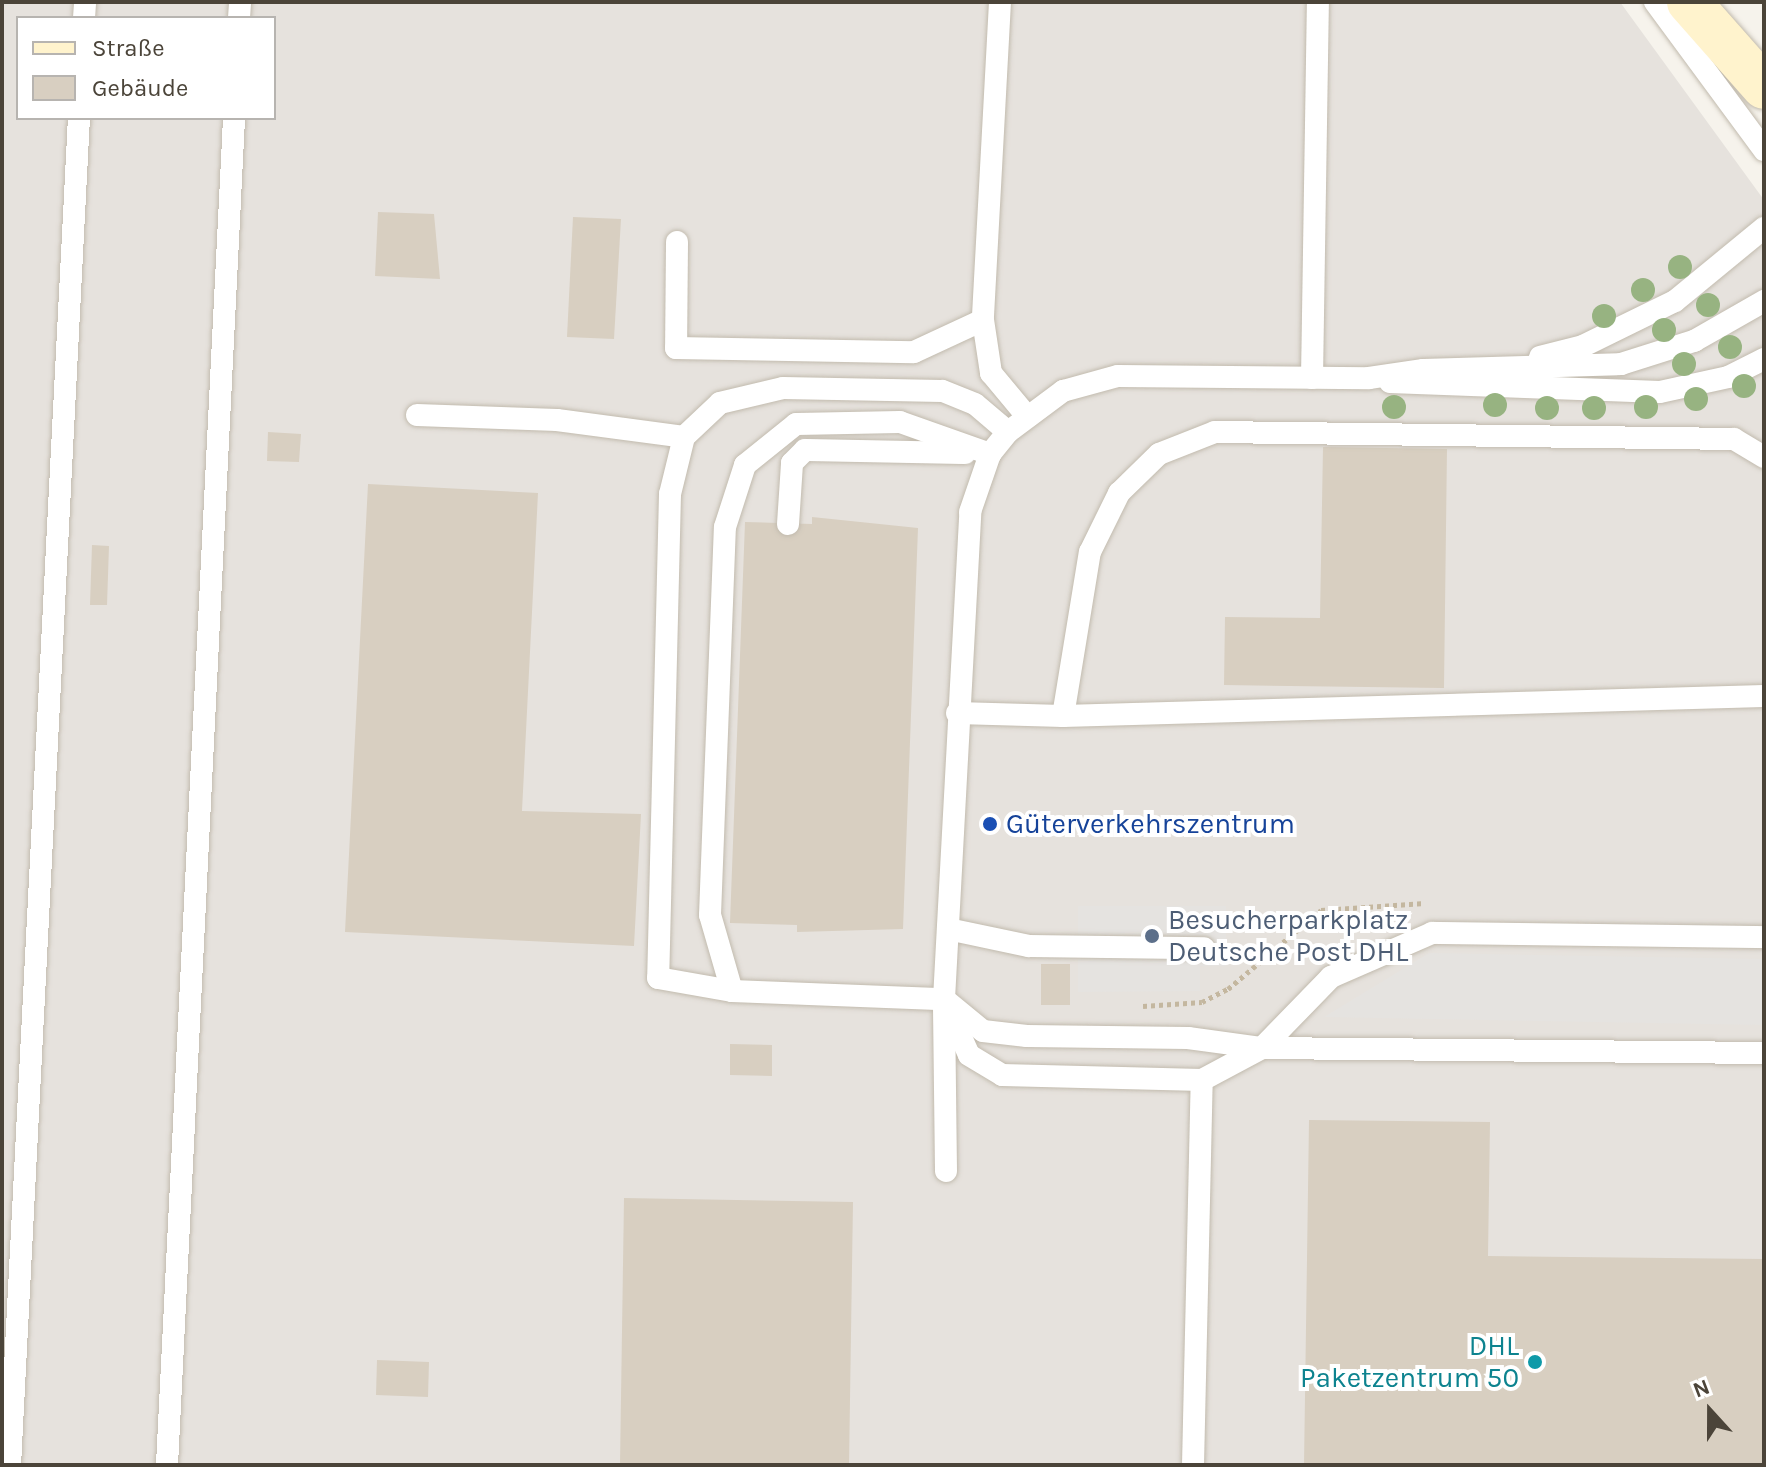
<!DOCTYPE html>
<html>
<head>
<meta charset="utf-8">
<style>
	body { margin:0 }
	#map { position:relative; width:1766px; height:1467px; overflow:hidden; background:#f6f3ec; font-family:Karla,sans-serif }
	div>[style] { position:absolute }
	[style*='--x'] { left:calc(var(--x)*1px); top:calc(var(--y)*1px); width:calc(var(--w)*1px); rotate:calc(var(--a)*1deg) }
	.industrial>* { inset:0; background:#e6e2dd }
	.parking>* { inset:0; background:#e5e3e0 }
	.building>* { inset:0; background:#d8cfc1 }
	.path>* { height:5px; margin-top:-2.5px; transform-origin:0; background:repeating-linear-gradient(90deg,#c4b79f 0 4px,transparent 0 8px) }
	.roads { filter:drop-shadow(0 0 2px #c2bbae) drop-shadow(0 0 2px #c2bbae) }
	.lane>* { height:22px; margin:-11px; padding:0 11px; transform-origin:11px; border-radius:11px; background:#fff }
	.secondary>* { height:44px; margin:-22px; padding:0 22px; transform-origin:22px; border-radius:22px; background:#fff3cd }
	.trees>* { width:24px; height:24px; margin:-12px; border-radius:50%; background:#97b381 }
	.dots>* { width:22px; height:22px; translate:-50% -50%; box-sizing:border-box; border:4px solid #fff; border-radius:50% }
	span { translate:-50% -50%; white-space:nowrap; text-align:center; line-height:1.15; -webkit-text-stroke:8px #fff; paint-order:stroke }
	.transit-label { font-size:28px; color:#164399 }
	.left { translate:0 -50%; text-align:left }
	.service-label { font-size:28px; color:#4e5e75 }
	.culture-label { font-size:28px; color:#0d838f }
	.right { translate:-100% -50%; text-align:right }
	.frame { position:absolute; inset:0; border:4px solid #4b4439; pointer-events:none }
	.legend { position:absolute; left:16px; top:16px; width:260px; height:104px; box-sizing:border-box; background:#fff; border:2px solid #b7b4b0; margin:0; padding:10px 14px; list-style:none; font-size:24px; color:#4b4439 }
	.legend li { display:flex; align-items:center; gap:16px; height:40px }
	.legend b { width:40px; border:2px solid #b7b4b0 }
	.north { position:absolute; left:1670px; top:1371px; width:80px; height:80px; -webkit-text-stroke:6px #fff; paint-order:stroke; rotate:339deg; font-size:22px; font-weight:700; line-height:32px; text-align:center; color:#4b4439 }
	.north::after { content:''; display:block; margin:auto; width:28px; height:36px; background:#4b4439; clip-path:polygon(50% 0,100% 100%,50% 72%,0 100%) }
</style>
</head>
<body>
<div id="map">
	<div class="industrial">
		<i style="clip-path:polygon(evenodd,2px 2px,1620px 2px,1764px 200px,1764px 1465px,2px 1465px,2px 2px,18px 18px,274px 18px,274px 118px,18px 118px,18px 18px)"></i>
	</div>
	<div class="parking">
		<i style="clip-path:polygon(1078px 906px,1226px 906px,1226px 966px,1200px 966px,1200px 991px,1078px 992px)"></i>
		<i style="clip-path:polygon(1429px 953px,1764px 959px,1764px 1025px,1324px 1017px)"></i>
	</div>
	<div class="building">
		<i style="clip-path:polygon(378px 212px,434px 214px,440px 279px,375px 276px)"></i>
		<i style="clip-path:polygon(573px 217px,621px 219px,614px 339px,567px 337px)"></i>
		<i style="clip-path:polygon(268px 432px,301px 434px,299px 462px,267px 461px)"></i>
		<i style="clip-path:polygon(1323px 447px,1447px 449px,1444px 688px,1224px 685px,1225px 617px,1320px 618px)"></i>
		<i style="clip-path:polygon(368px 484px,538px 493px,522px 811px,641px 814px,634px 946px,345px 932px)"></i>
		<i style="clip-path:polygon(812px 517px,918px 528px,903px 929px,797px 932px,797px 925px,730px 923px,745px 522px,812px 524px)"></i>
		<i style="clip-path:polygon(92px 545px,109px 546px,107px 605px,90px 605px)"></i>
		<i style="clip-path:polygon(1041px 964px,1070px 964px,1070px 1005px,1041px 1005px)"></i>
		<i style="clip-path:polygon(730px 1044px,772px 1045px,772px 1076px,730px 1075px)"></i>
		<i style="clip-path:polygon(1309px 1120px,1490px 1122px,1488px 1256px,1764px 1259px,1764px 1465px,1304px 1465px)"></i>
		<i style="clip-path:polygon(624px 1198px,853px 1202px,849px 1465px,620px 1465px)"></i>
		<i style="clip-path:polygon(377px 1360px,429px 1362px,428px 1397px,376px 1395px)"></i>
	</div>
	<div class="path">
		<i style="--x:1143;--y:1006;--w:59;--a:-3.9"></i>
		<i style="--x:1202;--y:1002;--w:29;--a:-27"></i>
		<i style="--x:1228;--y:989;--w:122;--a:-40.3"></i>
		<i style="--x:1321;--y:910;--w:104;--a:-3.9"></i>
	</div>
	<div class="roads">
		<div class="lane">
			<i style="--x:1000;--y:2;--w:318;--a:93.1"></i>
			<i style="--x:983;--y:320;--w:54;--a:81.4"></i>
			<i style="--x:991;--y:373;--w:55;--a:50.2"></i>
			<i style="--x:1655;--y:2;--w:184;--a:53.6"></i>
			<i style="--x:84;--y:18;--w:16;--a:-86"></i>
			<i style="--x:239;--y:18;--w:16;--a:-86"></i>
			<i style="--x:677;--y:242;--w:106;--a:90.5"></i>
			<i style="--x:676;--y:348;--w:238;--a:1"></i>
			<i style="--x:914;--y:352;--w:76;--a:-24.9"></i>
			<i style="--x:1540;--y:357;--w:44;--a:-14.3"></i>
			<i style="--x:1583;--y:346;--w:102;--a:-26.1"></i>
			<i style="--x:1675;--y:301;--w:115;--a:-39.4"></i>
			<i style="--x:1312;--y:378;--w:376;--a:-89.1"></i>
			<i style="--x:1390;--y:382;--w:270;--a:2.1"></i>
			<i style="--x:1660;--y:392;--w:70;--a:-12.4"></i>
			<i style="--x:1728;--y:377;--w:40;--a:-26.6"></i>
			<i style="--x:417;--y:415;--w:140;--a:2"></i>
			<i style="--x:557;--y:420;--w:128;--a:7.6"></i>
			<i style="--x:1008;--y:432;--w:43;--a:-139.7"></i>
			<i style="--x:975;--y:404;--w:35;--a:-158"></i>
			<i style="--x:942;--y:391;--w:159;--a:-178.9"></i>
			<i style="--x:783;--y:388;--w:65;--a:166.6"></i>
			<i style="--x:720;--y:403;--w:50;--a:136.6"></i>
			<i style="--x:684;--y:437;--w:59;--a:103.8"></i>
			<i style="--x:670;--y:494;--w:484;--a:91.4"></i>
			<i style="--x:658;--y:978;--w:75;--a:10"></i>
			<i style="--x:732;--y:991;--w:212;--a:2.2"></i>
			<i style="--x:944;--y:999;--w:50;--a:39.4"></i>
			<i style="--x:983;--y:1031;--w:44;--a:6.5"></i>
			<i style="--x:1027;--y:1036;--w:161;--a:0.7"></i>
			<i style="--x:1188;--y:1038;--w:75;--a:7.7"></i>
			<i style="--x:1262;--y:1048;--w:502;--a:0.57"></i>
			<i style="--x:788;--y:524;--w:61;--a:-86.2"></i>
			<i style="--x:792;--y:463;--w:18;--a:-45"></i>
			<i style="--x:805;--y:450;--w:160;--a:1.1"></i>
			<i style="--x:957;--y:713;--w:106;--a:1.6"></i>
			<i style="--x:1063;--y:716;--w:701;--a:-1.63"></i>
			<i style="--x:1063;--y:716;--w:166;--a:-80.7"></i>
			<i style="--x:1090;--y:552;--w:66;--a:-63.8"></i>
			<i style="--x:1119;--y:493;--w:56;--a:-44.3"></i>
			<i style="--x:1159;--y:454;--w:60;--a:-21.4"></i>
			<i style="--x:1215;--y:432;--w:519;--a:0.77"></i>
			<i style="--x:1734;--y:439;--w:35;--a:31"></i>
			<i style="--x:948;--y:929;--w:83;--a:11.9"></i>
			<i style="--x:1029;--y:946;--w:175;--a:0.7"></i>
			<i style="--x:732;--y:991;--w:79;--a:-106.1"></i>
			<i style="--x:710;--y:915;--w:388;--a:-87.8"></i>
			<i style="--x:725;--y:527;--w:65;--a:-72.1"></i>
			<i style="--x:745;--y:465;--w:65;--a:-38.8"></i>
			<i style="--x:796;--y:424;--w:104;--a:-1.1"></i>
			<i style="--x:900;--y:422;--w:96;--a:19.6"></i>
			<i style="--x:948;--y:1008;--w:51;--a:65.9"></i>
			<i style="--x:969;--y:1055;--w:39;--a:31"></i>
			<i style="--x:1002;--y:1075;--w:200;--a:1.4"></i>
			<i style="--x:1202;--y:1080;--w:68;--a:-28.1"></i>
			<i style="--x:1262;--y:1048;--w:99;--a:-45.8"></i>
			<i style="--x:1331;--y:977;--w:110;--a:-23.5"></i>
			<i style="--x:1432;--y:933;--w:332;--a:0.7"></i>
			<i style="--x:946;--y:1171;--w:172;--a:-90.7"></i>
			<i style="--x:944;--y:999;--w:488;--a:-86.9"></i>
			<i style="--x:970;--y:512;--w:61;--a:-71"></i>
			<i style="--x:990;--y:454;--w:28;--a:-51"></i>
			<i style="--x:1008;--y:432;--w:69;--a:-36.7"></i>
			<i style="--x:1063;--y:391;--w:57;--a:-15.3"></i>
			<i style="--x:1118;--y:376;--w:251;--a:0.5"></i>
			<i style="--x:1369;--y:378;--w:55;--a:-8.4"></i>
			<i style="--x:1423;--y:370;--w:198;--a:-1.7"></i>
			<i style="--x:1621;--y:364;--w:77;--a:-17.5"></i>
			<i style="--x:1694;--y:341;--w:81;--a:-29.7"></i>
			<i style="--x:10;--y:1465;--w:1349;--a:-87.07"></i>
			<i style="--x:167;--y:1465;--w:1349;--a:-87.15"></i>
			<i style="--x:1193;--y:1465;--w:385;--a:-88.7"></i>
		</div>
		<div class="secondary">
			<i style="--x:1689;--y:2;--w:113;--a:48.6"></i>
		</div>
	</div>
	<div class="trees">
		<i style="left:1680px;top:267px"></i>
		<i style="left:1643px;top:290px"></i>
		<i style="left:1708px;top:305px"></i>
		<i style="left:1604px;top:316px"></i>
		<i style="left:1664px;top:330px"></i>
		<i style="left:1730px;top:347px"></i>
		<i style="left:1684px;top:364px"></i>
		<i style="left:1744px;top:386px"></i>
		<i style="left:1696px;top:399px"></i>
		<i style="left:1495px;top:405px"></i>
		<i style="left:1394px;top:407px"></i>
		<i style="left:1646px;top:407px"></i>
		<i style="left:1547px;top:408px"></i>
		<i style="left:1594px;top:408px"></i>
	</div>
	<div class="dots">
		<i style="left:990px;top:824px;background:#1a4fb4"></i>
		<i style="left:1152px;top:936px;background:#5c6f8a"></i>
		<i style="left:1535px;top:1362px;background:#0f9aa8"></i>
	</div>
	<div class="transit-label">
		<span class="left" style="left:1006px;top:824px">Güterverkehrszentrum</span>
	</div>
	<div class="service-label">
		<span class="left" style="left:1168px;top:936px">Besucherparkplatz<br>Deutsche Post DHL</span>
	</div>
	<div class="culture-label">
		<span class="right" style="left:1519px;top:1362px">DHL<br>Paketzentrum 50</span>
	</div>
	<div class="frame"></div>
	<ul class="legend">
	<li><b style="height:10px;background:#fff3cd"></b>Straße</li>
	<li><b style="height:22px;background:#d8cfc1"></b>Gebäude</li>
	</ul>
	<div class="north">N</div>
</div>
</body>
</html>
